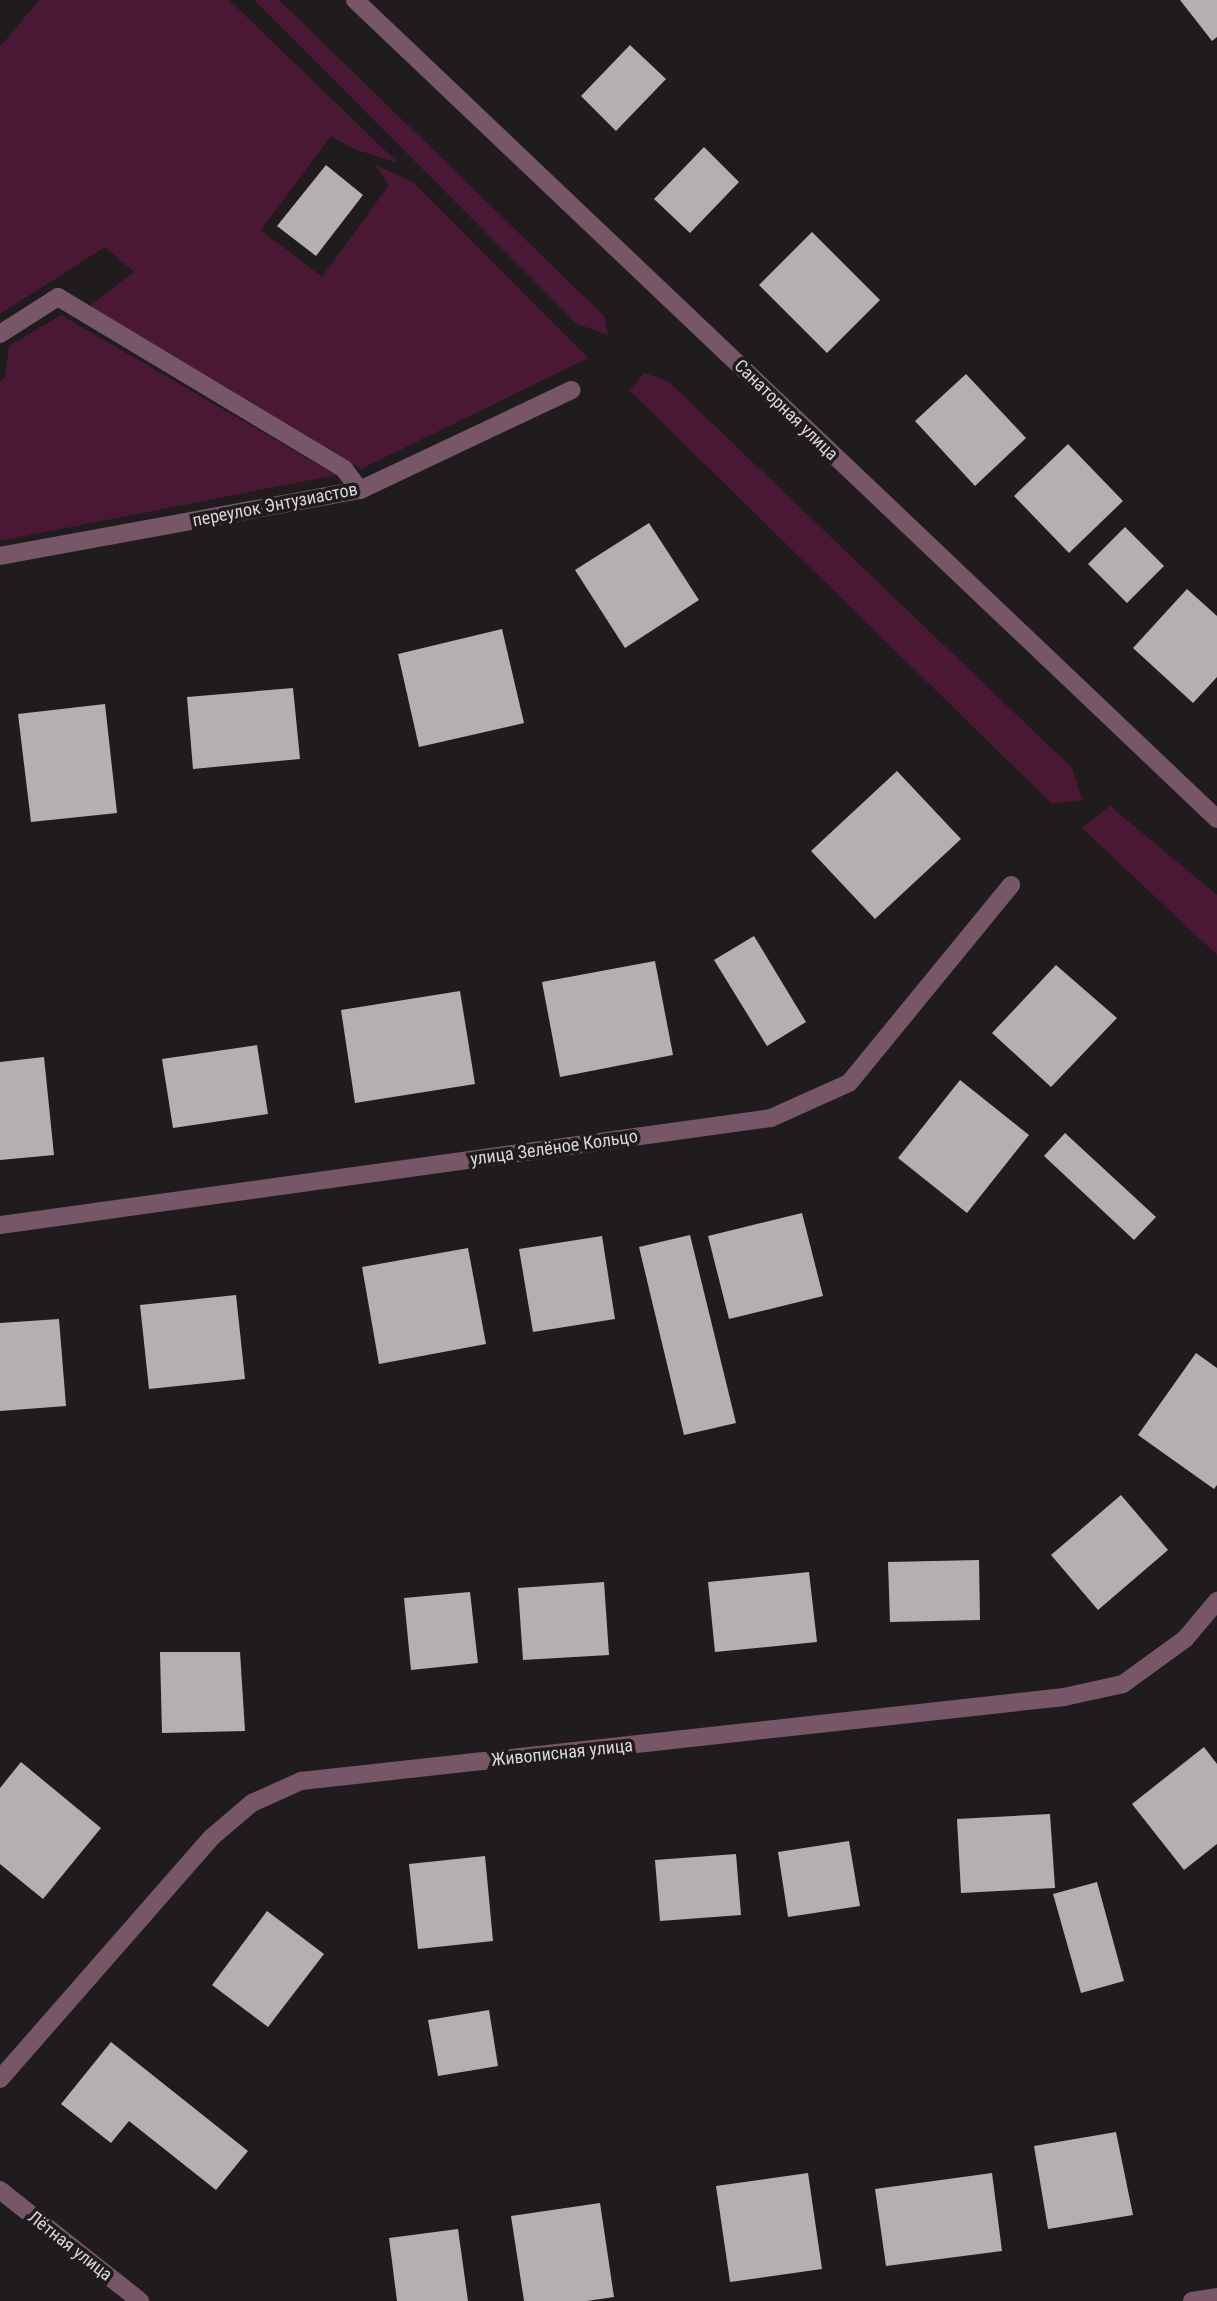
<!DOCTYPE html>
<html>
<head>
<meta charset="utf-8">
<style>
	body { margin:0 }
	#map { position:relative; width:1217px; height:2301px; overflow:hidden; background:#201c1e; font-family:"Roboto Condensed",sans-serif }
	div>[style] { position:absolute }
	[style*='--x'] { left:calc(var(--x)*1px); top:calc(var(--y)*1px); width:calc(var(--w)*1px); rotate:calc(var(--a)*1deg) }
	.green>* { inset:0; background:#4a1835 }
	.building>* { inset:0; background:#b5afb2 }
	.service>* { height:18px; margin:-9px; padding:0 9px; transform-origin:9px; border-radius:9px; background:#775667 }
	.pedestrian>* { height:18px; margin:-9px; padding:0 9px; transform-origin:9px; border-radius:9px; background:#775667 }
	.minor>* { height:18px; margin:-9px; padding:0 9px; transform-origin:9px; border-radius:9px; background:#775667 }
	.tertiary>* { height:18px; margin:-9px; padding:0 9px; transform-origin:9px; border-radius:9px; background:#775667 }
	span { translate:-50% -50%; white-space:nowrap; text-align:center; line-height:1.15; -webkit-text-stroke:7px #201c1e; paint-order:stroke }
	.street-label { font-size:18px; color:#d9d7d8 }
</style>
</head>
<body>
<div id="map">
	<div class="green">
		<i style="clip-path:polygon(39px 0,229px 0,398px 163px,354px 149px,331px 136px,261px 230px,322px 277px,389px 185px,375px 165px,413px 182px,588px 358px,361px 469px,88px 307px,134px 272px,105px 247px,0 314px,0 47px)"></i>
		<i style="clip-path:polygon(254px 0,279px 0,604px 316px,608px 335px,577px 324px)"></i>
		<i style="clip-path:polygon(61px 315px,336px 475px,0 541px,0 381px,5px 377px,9px 346px)"></i>
		<i style="clip-path:polygon(644px 373px,668px 381px,1072px 768px,1082px 800px,1052px 804px,630px 391px)"></i>
		<i style="clip-path:polygon(1110px 806px,1217px 895px,1217px 955px,1082px 828px)"></i>
	</div>
	<div class="building">
		<i style="clip-path:polygon(1180px 0,1217px 0,1217px 37px,1212px 41px)"></i>
		<i style="clip-path:polygon(630px 45px,666px 79px,616px 131px,581px 96px)"></i>
		<i style="clip-path:polygon(704px 147px,739px 182px,690px 233px,654px 199px)"></i>
		<i style="clip-path:polygon(326px 165px,363px 195px,316px 256px,277px 226px)"></i>
		<i style="clip-path:polygon(812px 232px,880px 300px,827px 353px,759px 285px)"></i>
		<i style="clip-path:polygon(966px 374px,1026px 438px,975px 486px,915px 421px)"></i>
		<i style="clip-path:polygon(1068px 444px,1123px 501px,1069px 553px,1014px 496px)"></i>
		<i style="clip-path:polygon(649px 523px,699px 600px,625px 648px,575px 570px)"></i>
		<i style="clip-path:polygon(1125px 527px,1164px 566px,1127px 603px,1088px 564px)"></i>
		<i style="clip-path:polygon(1187px 589px,1217px 616px,1217px 677px,1193px 703px,1133px 648px)"></i>
		<i style="clip-path:polygon(502px 629px,524px 723px,419px 747px,398px 654px)"></i>
		<i style="clip-path:polygon(293px 688px,300px 759px,193px 769px,187px 697px)"></i>
		<i style="clip-path:polygon(105px 704px,117px 813px,31px 822px,18px 714px)"></i>
		<i style="clip-path:polygon(897px 771px,961px 839px,875px 919px,811px 851px)"></i>
		<i style="clip-path:polygon(754px 936px,806px 1022px,767px 1046px,714px 960px)"></i>
		<i style="clip-path:polygon(655px 961px,673px 1055px,560px 1077px,542px 982px)"></i>
		<i style="clip-path:polygon(1056px 965px,1117px 1018px,1051px 1087px,992px 1033px)"></i>
		<i style="clip-path:polygon(460px 991px,475px 1084px,355px 1103px,341px 1010px)"></i>
		<i style="clip-path:polygon(257px 1045px,268px 1114px,173px 1128px,162px 1059px)"></i>
		<i style="clip-path:polygon(44px 1057px,54px 1155px,0 1160px,0 1062px)"></i>
		<i style="clip-path:polygon(960px 1080px,1029px 1135px,967px 1213px,898px 1158px)"></i>
		<i style="clip-path:polygon(1065px 1133px,1156px 1217px,1134px 1240px,1044px 1156px)"></i>
		<i style="clip-path:polygon(802px 1213px,823px 1296px,729px 1319px,708px 1236px)"></i>
		<i style="clip-path:polygon(690px 1235px,736px 1423px,684px 1435px,639px 1247px)"></i>
		<i style="clip-path:polygon(602px 1236px,615px 1319px,533px 1332px,519px 1249px)"></i>
		<i style="clip-path:polygon(468px 1248px,486px 1344px,379px 1364px,362px 1267px)"></i>
		<i style="clip-path:polygon(236px 1295px,245px 1379px,149px 1389px,140px 1305px)"></i>
		<i style="clip-path:polygon(59px 1319px,66px 1406px,0 1411px,0 1323px)"></i>
		<i style="clip-path:polygon(1196px 1353px,1217px 1368px,1217px 1485px,1214px 1489px,1138px 1435px)"></i>
		<i style="clip-path:polygon(1121px 1495px,1168px 1550px,1098px 1610px,1051px 1555px)"></i>
		<i style="clip-path:polygon(979px 1560px,980px 1620px,890px 1622px,888px 1562px)"></i>
		<i style="clip-path:polygon(809px 1572px,817px 1642px,715px 1652px,708px 1582px)"></i>
		<i style="clip-path:polygon(604px 1582px,609px 1655px,523px 1660px,518px 1588px)"></i>
		<i style="clip-path:polygon(470px 1592px,478px 1663px,411px 1670px,404px 1598px)"></i>
		<i style="clip-path:polygon(160px 1652px,240px 1652px,245px 1731px,162px 1733px)"></i>
		<i style="clip-path:polygon(1204px 1747px,1217px 1764px,1217px 1844px,1184px 1870px,1132px 1804px)"></i>
		<i style="clip-path:polygon(21px 1762px,101px 1828px,43px 1899px,0 1864px,0 1788px)"></i>
		<i style="clip-path:polygon(1050px 1814px,1055px 1888px,961px 1893px,957px 1819px)"></i>
		<i style="clip-path:polygon(849px 1841px,860px 1906px,788px 1917px,778px 1852px)"></i>
		<i style="clip-path:polygon(736px 1854px,741px 1915px,660px 1921px,655px 1860px)"></i>
		<i style="clip-path:polygon(485px 1856px,493px 1941px,418px 1949px,409px 1864px)"></i>
		<i style="clip-path:polygon(1097px 1882px,1124px 1981px,1081px 1993px,1053px 1894px)"></i>
		<i style="clip-path:polygon(267px 1911px,324px 1954px,268px 2027px,212px 1985px)"></i>
		<i style="clip-path:polygon(489px 2010px,498px 2066px,438px 2076px,428px 2020px)"></i>
		<i style="clip-path:polygon(111px 2042px,248px 2151px,216px 2190px,129px 2121px,111px 2143px,61px 2104px)"></i>
		<i style="clip-path:polygon(1116px 2132px,1133px 2215px,1048px 2229px,1034px 2146px)"></i>
		<i style="clip-path:polygon(808px 2173px,822px 2269px,730px 2282px,716px 2186px)"></i>
		<i style="clip-path:polygon(992px 2173px,1002px 2251px,886px 2266px,875px 2189px)"></i>
		<i style="clip-path:polygon(600px 2203px,614px 2297px,587px 2301px,524px 2301px,511px 2216px)"></i>
		<i style="clip-path:polygon(458px 2229px,468px 2301px,397px 2301px,389px 2238px)"></i>
	</div>
	<div class="service">
		<i style="--x:0;--y:556;--w:366;--a:-10.4"></i>
		<i style="--x:360;--y:490;--w:234;--a:-25.3"></i>
	</div>
	<div class="pedestrian">
		<i style="--x:0;--y:334;--w:69;--a:-32.5"></i>
		<i style="--x:58;--y:297;--w:334;--a:31"></i>
		<i style="--x:344;--y:469;--w:26;--a:53"></i>
	</div>
	<div class="minor">
		<i style="--x:355;--y:0;--w:1189;--a:43.53"></i>
		<i style="--x:0;--y:1225;--w:778;--a:-7.9"></i>
		<i style="--x:771;--y:1118;--w:85;--a:-24.2"></i>
		<i style="--x:849;--y:1083;--w:256;--a:-50.7"></i>
		<i style="--x:0;--y:2079;--w:322;--a:-48.8"></i>
		<i style="--x:212;--y:1837;--w:52;--a:-40.4"></i>
		<i style="--x:252;--y:1803;--w:54;--a:-24.2"></i>
		<i style="--x:301;--y:1781;--w:768;--a:-6.28"></i>
		<i style="--x:1064;--y:1697;--w:60;--a:-12.4"></i>
		<i style="--x:1123;--y:1684;--w:77;--a:-36"></i>
		<i style="--x:1185;--y:1639;--w:50;--a:-49.9"></i>
		<i style="--x:1192;--y:2301;--w:25;--a:-9"></i>
	</div>
	<div class="tertiary">
		<i style="--x:0;--y:2190;--w:179;--a:38.4"></i>
	</div>
	<div class="street-label">
		<span style="left:786px;top:410px;rotate:44deg">Санаторная улица</span>
		<span style="left:275px;top:505px;rotate:-11deg">переулок Энтузиастов</span>
		<span style="left:554px;top:1148px;rotate:-8deg">улица Зелёное Кольцо</span>
		<span style="left:562px;top:1753px;rotate:-6deg">Живописная улица</span>
		<span style="left:70px;top:2246px;rotate:38deg">Лётная улица</span>
	</div>
</div>
</body>
</html>
